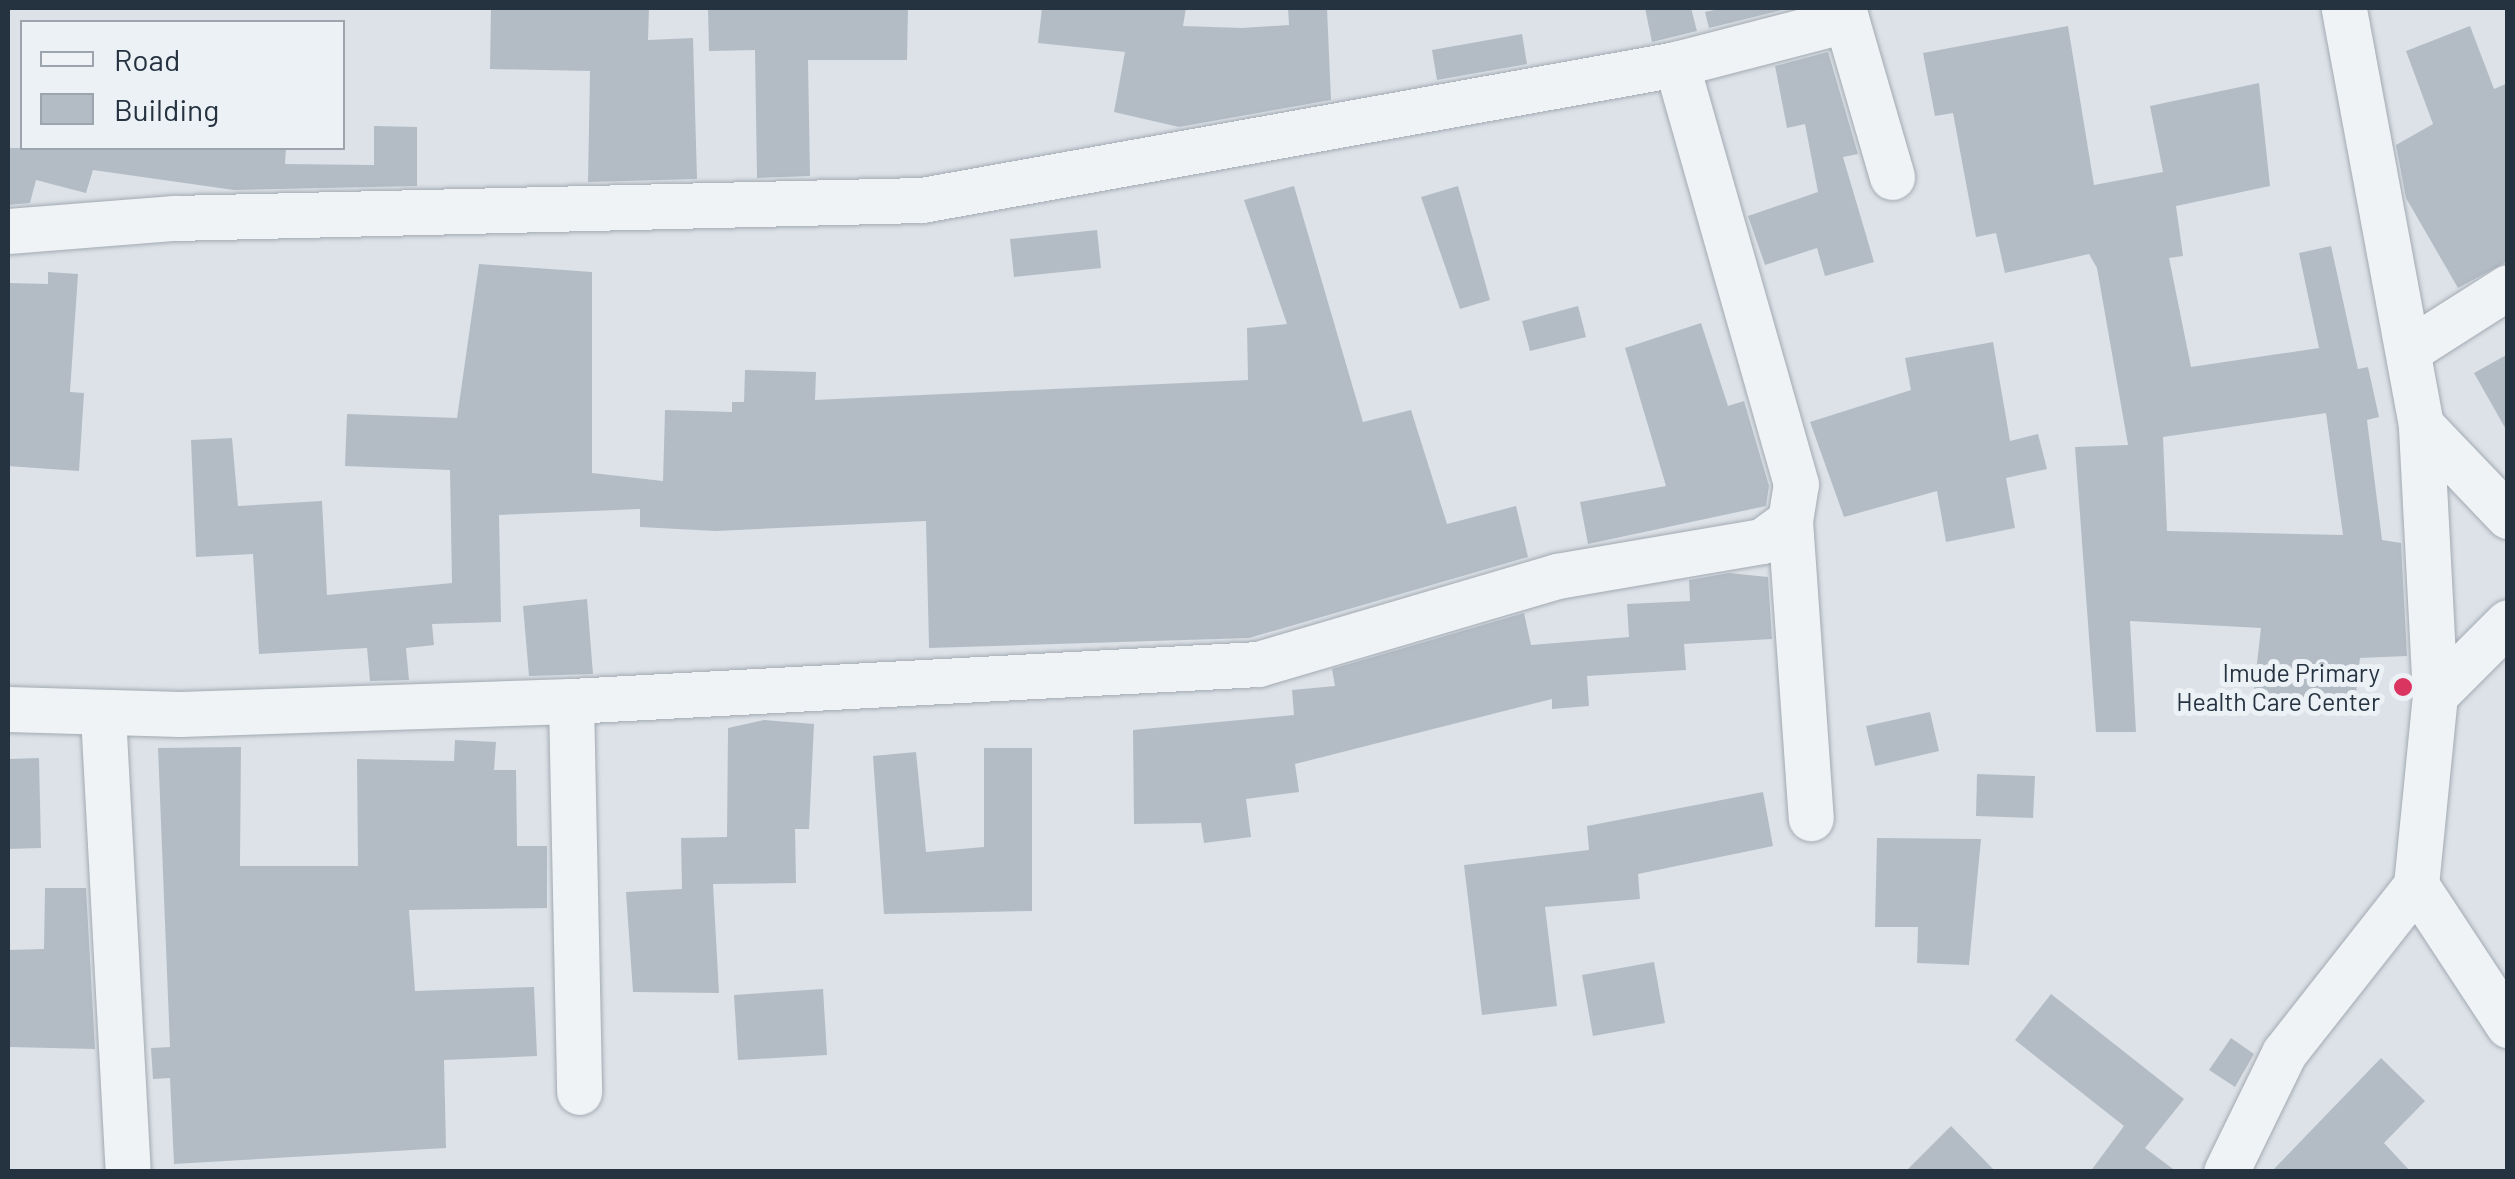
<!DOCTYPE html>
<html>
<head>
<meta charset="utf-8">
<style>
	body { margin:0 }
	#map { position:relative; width:2515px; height:1179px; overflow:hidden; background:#dde2e8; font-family:Barlow,sans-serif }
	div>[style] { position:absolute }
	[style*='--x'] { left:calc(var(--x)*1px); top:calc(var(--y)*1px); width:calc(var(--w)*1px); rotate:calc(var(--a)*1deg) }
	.building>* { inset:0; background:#b3bcc5 }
	.roads { filter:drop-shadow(0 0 2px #a2aab2) drop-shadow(0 0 2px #a2aab2) }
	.street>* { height:45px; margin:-22.5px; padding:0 22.5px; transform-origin:22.5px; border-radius:22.5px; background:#f0f3f6 }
	.dots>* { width:28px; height:28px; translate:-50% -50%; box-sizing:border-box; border:5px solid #ecf1f6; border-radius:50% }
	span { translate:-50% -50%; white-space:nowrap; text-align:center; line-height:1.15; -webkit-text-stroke:10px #ecf1f6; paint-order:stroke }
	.poi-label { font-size:25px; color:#253240 }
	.right { translate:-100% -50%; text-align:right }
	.frame { position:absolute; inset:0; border:10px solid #253240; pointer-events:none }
	.legend { position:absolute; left:20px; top:20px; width:325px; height:130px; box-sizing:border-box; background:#ecf1f6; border:2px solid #9ca5ad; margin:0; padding:12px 18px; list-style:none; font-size:30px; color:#253240 }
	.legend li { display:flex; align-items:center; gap:20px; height:50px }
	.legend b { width:50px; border:2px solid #9ca5ad }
</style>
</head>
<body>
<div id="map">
	<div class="building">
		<i style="clip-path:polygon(491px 8px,649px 8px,648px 40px,693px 38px,697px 179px,588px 182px,590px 71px,490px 69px)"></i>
		<i style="clip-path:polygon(708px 8px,908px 8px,907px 60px,808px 60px,810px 176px,757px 178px,755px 50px,709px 51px)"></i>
		<i style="clip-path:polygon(1042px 8px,1186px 8px,1183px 26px,1242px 28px,1289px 25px,1288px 8px,1327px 8px,1331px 100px,1179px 127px,1114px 112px,1125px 52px,1038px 43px)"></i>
		<i style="clip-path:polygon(1645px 8px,1691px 8px,1697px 31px,1652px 42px)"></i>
		<i style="clip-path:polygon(1723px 8px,1790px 8px,1709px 28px,1705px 12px)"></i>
		<i style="clip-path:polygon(evenodd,2068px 26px,2094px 185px,2163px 172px,2150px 106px,2259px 83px,2270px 186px,2176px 206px,2183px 256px,2169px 258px,2191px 367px,2319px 348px,2299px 253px,2331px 246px,2358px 369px,2368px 367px,2379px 417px,2367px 420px,2382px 540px,2401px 543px,2407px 656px,2360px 658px,2354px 710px,2253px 699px,2261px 628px,2130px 621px,2136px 732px,2096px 732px,2075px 447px,2128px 445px,2097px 268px,2089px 254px,2005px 273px,1996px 233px,1976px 237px,1953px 113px,1935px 116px,1923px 53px,2068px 26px,2326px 413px,2343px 535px,2167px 531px,2163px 437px,2326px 413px)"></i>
		<i style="clip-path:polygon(2470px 26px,2494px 89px,2508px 83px,2508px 261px,2458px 288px,2406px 198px,2396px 145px,2433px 124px,2406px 51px)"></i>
		<i style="clip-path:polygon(1522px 34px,1527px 64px,1437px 80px,1432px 50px)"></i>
		<i style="clip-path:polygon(1828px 52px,1858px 154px,1843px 157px,1874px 262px,1825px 276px,1817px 248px,1765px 265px,1748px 216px,1818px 192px,1805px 124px,1787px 128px,1775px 66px)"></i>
		<i style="clip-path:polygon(374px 126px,417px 127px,417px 186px,234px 190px,93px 170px,86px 193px,36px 180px,30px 203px,8px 205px,8px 148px,286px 148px,285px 164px,374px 165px)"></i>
		<i style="clip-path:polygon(1294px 186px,1363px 422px,1411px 410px,1447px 524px,1516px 506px,1528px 557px,1249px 638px,929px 648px,926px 521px,716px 531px,640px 527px,640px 509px,499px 515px,501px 622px,432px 624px,434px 645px,406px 648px,409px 680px,370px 681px,367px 648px,259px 654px,253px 554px,196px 557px,191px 440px,232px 438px,238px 506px,322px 501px,327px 595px,452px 583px,450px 470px,345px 466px,347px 414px,457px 418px,479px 264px,592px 272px,592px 473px,663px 481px,665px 410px,732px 412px,732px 402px,744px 402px,745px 370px,816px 372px,815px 400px,1248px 380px,1247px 328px,1287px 324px,1244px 200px)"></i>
		<i style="clip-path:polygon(1458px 186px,1490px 300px,1460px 309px,1421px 197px)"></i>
		<i style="clip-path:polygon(1097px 230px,1101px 268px,1014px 277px,1010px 239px)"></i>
		<i style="clip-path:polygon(48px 272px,78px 274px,70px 392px,84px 393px,79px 471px,8px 466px,8px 283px,48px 284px)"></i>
		<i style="clip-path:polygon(1578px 306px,1586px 337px,1530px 351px,1522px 321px)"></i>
		<i style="clip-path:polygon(1701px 323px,1728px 406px,1744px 401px,1769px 486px,1766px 506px,1588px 544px,1580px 502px,1666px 486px,1625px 348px)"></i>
		<i style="clip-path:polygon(1993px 342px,2010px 441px,2038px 434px,2047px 469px,2006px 478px,2015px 528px,1946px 542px,1937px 491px,1844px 517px,1810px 422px,1911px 390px,1905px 358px)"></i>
		<i style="clip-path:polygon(2508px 354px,2508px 433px,2474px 373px)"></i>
		<i style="clip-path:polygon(1729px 573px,1768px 577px,1772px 639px,1684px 644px,1686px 670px,1587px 676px,1589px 706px,1552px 709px,1552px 699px,1295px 764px,1299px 792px,1246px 799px,1251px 837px,1204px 843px,1201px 823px,1134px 824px,1133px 730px,1294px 715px,1292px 690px,1335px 686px,1332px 669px,1524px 613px,1531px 645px,1629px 637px,1627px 604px,1690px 601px,1689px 580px)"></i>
		<i style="clip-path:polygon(587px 599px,593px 674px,529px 676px,523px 606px)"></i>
		<i style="clip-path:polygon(1930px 712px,1939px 751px,1875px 766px,1866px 726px)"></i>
		<i style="clip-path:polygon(764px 720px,814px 724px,809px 829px,795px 829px,796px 883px,713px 884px,719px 993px,633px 992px,626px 892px,682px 889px,681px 838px,727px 837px,728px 728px)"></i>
		<i style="clip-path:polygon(455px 740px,496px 742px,494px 770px,516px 770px,517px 846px,547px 846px,547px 908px,409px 910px,415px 991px,534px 987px,537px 1056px,444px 1060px,446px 1148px,174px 1164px,170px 1078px,153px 1079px,151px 1048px,170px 1047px,158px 748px,241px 747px,240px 866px,358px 866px,357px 759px,454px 761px)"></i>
		<i style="clip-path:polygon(984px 748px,1032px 748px,1032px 911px,884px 914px,873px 756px,916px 752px,926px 852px,984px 847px)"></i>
		<i style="clip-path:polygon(39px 758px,41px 848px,8px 849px,8px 759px)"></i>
		<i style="clip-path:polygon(1977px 774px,2035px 776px,2033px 818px,1976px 816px)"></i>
		<i style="clip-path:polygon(1763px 792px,1773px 846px,1638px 874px,1640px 899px,1545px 907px,1557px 1006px,1482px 1015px,1464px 865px,1589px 850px,1587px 826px)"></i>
		<i style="clip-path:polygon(1877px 838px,1981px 839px,1969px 965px,1917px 963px,1918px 927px,1875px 927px)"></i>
		<i style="clip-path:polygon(45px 888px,86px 888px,95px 1049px,8px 1047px,8px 950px,44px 949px)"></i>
		<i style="clip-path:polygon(1654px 962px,1665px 1023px,1593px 1036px,1582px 975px)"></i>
		<i style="clip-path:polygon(823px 989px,827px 1055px,738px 1060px,734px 995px)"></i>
		<i style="clip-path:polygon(2051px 994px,2184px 1099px,2145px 1148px,2177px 1172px,2090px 1172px,2124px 1126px,2015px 1040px)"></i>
		<i style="clip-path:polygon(2231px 1038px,2254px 1054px,2235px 1087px,2209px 1070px)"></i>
		<i style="clip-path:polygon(2381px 1058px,2425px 1101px,2384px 1143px,2411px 1172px,2271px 1172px)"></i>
		<i style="clip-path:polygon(1951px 1126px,1996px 1172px,1905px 1172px)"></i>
	</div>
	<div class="roads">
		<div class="street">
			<i style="--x:1843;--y:8;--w:176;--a:73.8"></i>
			<i style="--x:8;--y:231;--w:167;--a:-4.5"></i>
			<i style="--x:174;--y:218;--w:748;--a:-1.38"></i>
			<i style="--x:922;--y:200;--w:766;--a:-10.22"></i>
			<i style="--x:1676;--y:64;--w:176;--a:-14.5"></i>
			<i style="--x:2409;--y:350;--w:117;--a:-32.5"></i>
			<i style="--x:2421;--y:425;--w:126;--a:46.3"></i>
			<i style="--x:1790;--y:521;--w:298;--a:86"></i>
			<i style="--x:2435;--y:695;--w:103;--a:-45"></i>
			<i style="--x:571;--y:701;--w:391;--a:88.8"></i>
			<i style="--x:8;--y:709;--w:172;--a:1.7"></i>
			<i style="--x:180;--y:714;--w:391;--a:-1.9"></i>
			<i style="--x:571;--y:701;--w:688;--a:-3.08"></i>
			<i style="--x:1258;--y:664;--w:312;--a:-16.4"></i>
			<i style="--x:1557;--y:576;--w:208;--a:-9.7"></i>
			<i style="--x:1762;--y:541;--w:34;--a:-36"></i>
			<i style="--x:1790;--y:521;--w:37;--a:-81"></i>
			<i style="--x:1796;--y:484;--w:437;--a:-105.9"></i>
			<i style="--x:103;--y:715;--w:458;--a:86.9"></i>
			<i style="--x:2416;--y:885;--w:168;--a:56.7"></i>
			<i style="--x:2226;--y:1172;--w:132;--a:-64"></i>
			<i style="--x:2284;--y:1053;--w:214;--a:-51.8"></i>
			<i style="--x:2416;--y:885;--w:191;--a:-84.3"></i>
			<i style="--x:2435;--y:695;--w:270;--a:-93"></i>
			<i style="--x:2421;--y:425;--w:424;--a:-100.5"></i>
		</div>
	</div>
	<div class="dots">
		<i style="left:2403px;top:687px;background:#da3461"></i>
	</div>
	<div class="poi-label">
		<span class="right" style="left:2380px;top:687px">Imude Primary<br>Health Care Center</span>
	</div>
	<div class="frame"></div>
	<ul class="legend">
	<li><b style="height:12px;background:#f0f3f6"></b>Road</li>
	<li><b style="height:28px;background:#b3bcc5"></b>Building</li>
	</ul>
</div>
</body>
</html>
